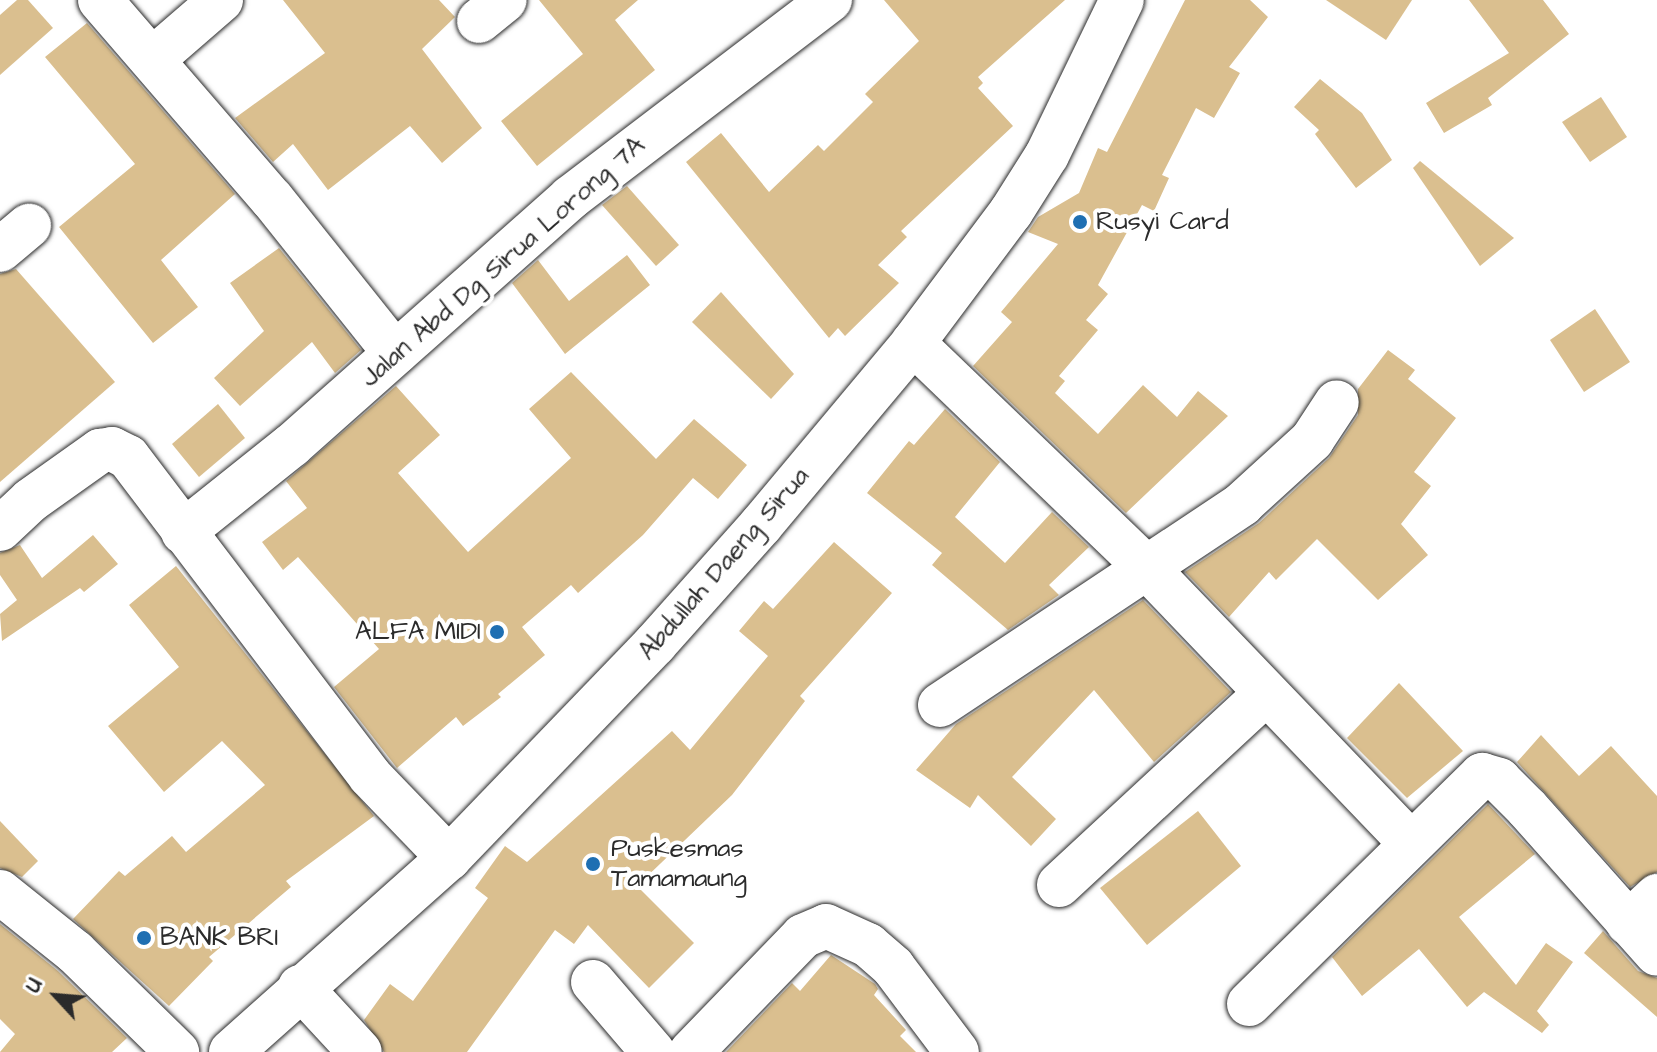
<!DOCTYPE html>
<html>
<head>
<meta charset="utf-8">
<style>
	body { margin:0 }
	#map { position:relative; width:1657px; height:1052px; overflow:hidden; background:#fff; font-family:"Architects Daughter",sans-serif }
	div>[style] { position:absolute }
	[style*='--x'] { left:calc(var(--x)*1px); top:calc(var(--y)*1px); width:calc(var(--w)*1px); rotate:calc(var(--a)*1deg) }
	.building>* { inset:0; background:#dabf8f }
	.roads { filter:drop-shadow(0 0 2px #2b2b2b) drop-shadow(0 0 2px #2b2b2b) }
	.minor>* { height:44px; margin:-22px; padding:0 22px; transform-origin:22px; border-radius:22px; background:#fff }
	.major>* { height:44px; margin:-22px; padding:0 22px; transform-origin:22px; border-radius:22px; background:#fff }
	.dots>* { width:22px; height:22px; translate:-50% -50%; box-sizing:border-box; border:4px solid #fff; border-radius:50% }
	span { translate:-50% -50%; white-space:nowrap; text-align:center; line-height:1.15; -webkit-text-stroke:8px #fff; paint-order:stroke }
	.poi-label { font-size:26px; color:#2b2b2b }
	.left { translate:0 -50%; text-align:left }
	.right { translate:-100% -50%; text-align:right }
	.street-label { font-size:26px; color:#2b2b2b }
	.north { position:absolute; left:16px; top:956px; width:80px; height:80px; -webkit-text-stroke:6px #fff; paint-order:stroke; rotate:296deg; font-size:22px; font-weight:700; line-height:32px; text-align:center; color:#2b2b2b }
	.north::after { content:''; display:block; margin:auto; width:28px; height:36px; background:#2b2b2b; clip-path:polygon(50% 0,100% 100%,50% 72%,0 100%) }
</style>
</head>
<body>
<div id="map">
	<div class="building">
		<i style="clip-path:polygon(17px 0,28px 0,53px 28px,0 75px,0 15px)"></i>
		<i style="clip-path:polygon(283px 0,439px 0,455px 17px,422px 49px,482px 128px,442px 163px,410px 126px,328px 190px,293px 144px,273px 162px,235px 118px,325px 53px)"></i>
		<i style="clip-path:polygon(539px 0,638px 0,615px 20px,655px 70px,537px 166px,501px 121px,583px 54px)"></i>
		<i style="clip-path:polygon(884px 0,1065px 0,978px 77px,983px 83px,978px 88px,1013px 126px,901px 231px,907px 237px,878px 265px,899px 283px,845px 336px,838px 328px,829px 338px,686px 162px,721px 133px,769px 192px,818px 145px,824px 151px,873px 102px,865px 94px,919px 41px)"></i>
		<i style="clip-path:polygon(1185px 0,1250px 0,1268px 17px,1229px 67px,1240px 73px,1214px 118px,1196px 108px,1162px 175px,1169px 178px,1154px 211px,1142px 205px,1098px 285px,1108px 294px,1086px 320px,1098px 330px,1059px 376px,1065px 381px,1055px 393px,1098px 434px,1143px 385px,1177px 417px,1198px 391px,1228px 416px,1126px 513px,973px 366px,1012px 322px,1001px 312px,1058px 244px,1028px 232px,1038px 217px,1079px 193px,1098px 148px,1107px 152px)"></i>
		<i style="clip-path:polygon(1326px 0,1412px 0,1386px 40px)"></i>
		<i style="clip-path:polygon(1469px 0,1543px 0,1569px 34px,1488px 98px,1492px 105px,1444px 133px,1426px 103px,1509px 53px)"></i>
		<i style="clip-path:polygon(87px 23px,235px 194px,161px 260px,198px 307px,153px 343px,59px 227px,135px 164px,45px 57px)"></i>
		<i style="clip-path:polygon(1320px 79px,1362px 113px,1392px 160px,1356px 188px,1315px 134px,1319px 130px,1294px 107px)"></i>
		<i style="clip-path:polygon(1601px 97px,1627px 137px,1590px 162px,1562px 122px)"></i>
		<i style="clip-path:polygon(1420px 161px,1514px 238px,1480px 266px,1413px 168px)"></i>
		<i style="clip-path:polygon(627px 186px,679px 245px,656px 266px,602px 205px)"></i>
		<i style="clip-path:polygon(279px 248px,361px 350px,335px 373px,312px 342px,240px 406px,214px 378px,264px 331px,230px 283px)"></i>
		<i style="clip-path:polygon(627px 255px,650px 285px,565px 354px,512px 283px,538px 260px,569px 301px)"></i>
		<i style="clip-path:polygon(16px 269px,115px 382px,0 482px,0 274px)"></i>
		<i style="clip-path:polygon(721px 292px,794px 374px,771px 399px,692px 322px)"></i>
		<i style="clip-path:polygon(1595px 309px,1630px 362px,1584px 392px,1550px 340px)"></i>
		<i style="clip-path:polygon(1388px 350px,1415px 370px,1408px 379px,1456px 418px,1414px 472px,1431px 486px,1401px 524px,1428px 555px,1378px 600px,1317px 539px,1276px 580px,1269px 572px,1229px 617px,1185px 572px,1259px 523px,1329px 458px,1358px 415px,1358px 389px)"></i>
		<i style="clip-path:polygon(571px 372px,656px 459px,694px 419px,747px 465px,718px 499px,693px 478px,643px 535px,578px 593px,571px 585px,522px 627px,545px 655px,498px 694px,501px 697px,463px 726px,456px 717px,397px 768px,334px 687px,379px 649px,298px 557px,283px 570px,262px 542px,307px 508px,286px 481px,396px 386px,440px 435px,398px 473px,468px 552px,571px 458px,529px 409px)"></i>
		<i style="clip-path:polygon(218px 404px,245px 438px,199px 477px,172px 444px)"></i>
		<i style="clip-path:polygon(945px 409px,1000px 462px,955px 517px,1005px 563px,1052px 512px,1089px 547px,1049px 585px,1059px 595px,1008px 630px,932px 565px,942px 553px,867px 493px,909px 441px,914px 445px)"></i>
		<i style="clip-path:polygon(93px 535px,118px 564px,84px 592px,80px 588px,2px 641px,0 614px,17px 600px,0 575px,0 553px,20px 545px,42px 578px)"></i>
		<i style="clip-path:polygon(834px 542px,892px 593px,800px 696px,805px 701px,732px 795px,637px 886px,694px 943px,649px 988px,588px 925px,574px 944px,555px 930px,467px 1052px,384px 1052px,364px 1020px,390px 984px,413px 1001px,488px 898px,475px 888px,505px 846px,527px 862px,672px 731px,690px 750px,768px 656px,739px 631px,764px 601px,773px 609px)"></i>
		<i style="clip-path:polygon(176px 566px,374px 816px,286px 881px,291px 887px,209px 957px,213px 961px,169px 1006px,73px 919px,119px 871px,125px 876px,172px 836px,186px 852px,265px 785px,222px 741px,164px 792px,108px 726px,179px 667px,129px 605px)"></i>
		<i style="clip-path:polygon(1143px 600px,1231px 692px,1154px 762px,1094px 690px,1012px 777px,1056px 819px,1031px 846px,978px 795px,970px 808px,916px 770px,956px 724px)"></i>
		<i style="clip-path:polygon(1399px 683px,1463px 751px,1407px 798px,1347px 738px)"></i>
		<i style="clip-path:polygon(1541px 735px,1579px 776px,1611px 746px,1657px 796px,1657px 872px,1630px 887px,1517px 762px)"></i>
		<i style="clip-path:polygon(1488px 804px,1535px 854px,1459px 917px,1516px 985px,1546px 943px,1573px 962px,1537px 1011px,1549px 1025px,1542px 1033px,1484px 992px,1467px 1007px,1419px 949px,1362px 996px,1332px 957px)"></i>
		<i style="clip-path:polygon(1198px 811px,1241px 866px,1147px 945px,1100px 888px)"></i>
		<i style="clip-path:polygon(0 821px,38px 861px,22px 877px,0 868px)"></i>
		<i style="clip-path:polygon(0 924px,58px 971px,127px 1038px,112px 1052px,0 1052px,15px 1034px,0 1019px)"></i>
		<i style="clip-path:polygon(1603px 931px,1638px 971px,1657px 978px,1657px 1017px,1584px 953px)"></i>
		<i style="clip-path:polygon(831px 955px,875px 984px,878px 989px,874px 995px,906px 1030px,900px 1036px,916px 1052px,726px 1052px,792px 983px,800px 991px)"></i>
	</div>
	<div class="roads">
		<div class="minor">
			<i style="--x:100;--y:0;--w:263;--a:49.2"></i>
			<i style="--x:272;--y:199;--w:197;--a:51.4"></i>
			<i style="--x:479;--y:21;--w:33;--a:-39"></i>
			<i style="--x:153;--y:59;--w:90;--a:-40.9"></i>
			<i style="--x:0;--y:250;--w:38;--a:-40"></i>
			<i style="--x:913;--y:343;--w:323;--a:43.9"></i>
			<i style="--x:1146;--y:567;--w:383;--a:46.2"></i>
			<i style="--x:0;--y:529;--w:42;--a:-43.1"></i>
			<i style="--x:31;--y:500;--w:85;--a:-35.4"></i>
			<i style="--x:100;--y:451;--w:12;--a:-9"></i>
			<i style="--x:112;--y:449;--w:18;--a:27"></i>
			<i style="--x:128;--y:457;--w:400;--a:52.8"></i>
			<i style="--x:370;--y:776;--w:114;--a:46.1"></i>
			<i style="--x:183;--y:532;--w:139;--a:-38.6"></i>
			<i style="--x:292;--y:445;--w:372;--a:-41.6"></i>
			<i style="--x:570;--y:198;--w:327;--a:-37.3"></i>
			<i style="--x:940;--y:705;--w:363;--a:-33.6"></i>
			<i style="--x:1242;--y:504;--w:95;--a:-42.4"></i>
			<i style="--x:1312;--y:440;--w:45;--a:-56.7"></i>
			<i style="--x:1059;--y:885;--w:281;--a:-42.8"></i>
			<i style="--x:0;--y:892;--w:96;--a:38.7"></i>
			<i style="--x:75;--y:952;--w:143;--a:44.4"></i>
			<i style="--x:1628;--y:923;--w:40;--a:-43"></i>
			<i style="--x:593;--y:982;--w:92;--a:49.4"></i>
			<i style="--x:300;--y:987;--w:88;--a:47.3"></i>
			<i style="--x:1249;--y:1004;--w:327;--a:-44.5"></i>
			<i style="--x:1482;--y:775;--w:18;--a:16"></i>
			<i style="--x:1499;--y:780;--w:40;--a:45"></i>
			<i style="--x:1527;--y:808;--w:195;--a:48.3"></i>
			<i style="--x:691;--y:1052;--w:161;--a:-46"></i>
			<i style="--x:803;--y:936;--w:25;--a:-23"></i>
			<i style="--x:826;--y:926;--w:46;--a:24.3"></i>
			<i style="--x:868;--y:945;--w:33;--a:41"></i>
			<i style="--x:893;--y:967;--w:106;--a:53"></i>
		</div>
		<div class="major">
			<i style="--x:231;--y:1052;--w:292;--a:-41.7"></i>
			<i style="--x:449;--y:858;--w:297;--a:-46.1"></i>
			<i style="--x:655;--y:644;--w:159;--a:-48.3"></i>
			<i style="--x:761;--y:525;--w:237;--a:-50.1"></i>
			<i style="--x:913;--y:343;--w:164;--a:-53.2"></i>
			<i style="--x:1011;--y:212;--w:67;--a:-57.7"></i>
			<i style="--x:1047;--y:155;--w:172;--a:-64.2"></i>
		</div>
	</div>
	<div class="dots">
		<i style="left:1080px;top:222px;background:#1f6fb2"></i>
		<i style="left:497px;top:632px;background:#1f6fb2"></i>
		<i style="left:593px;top:864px;background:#1f6fb2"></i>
		<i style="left:144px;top:938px;background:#1f6fb2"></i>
	</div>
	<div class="poi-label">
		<span class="left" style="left:1096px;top:222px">Rusyi Card</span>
		<span class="right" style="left:481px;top:632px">ALFA MIDI</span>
		<span class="left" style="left:611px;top:864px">Puskesmas<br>Tamamaung</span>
		<span class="left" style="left:160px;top:938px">BANK BRI</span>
	</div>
	<div class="street-label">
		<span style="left:503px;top:262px;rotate:-41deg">Jalan Abd Dg Sirua Lorong 7A</span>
		<span style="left:724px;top:564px;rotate:-49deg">Abdullah Daeng Sirua</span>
	</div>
	<div class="north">U</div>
</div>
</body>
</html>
